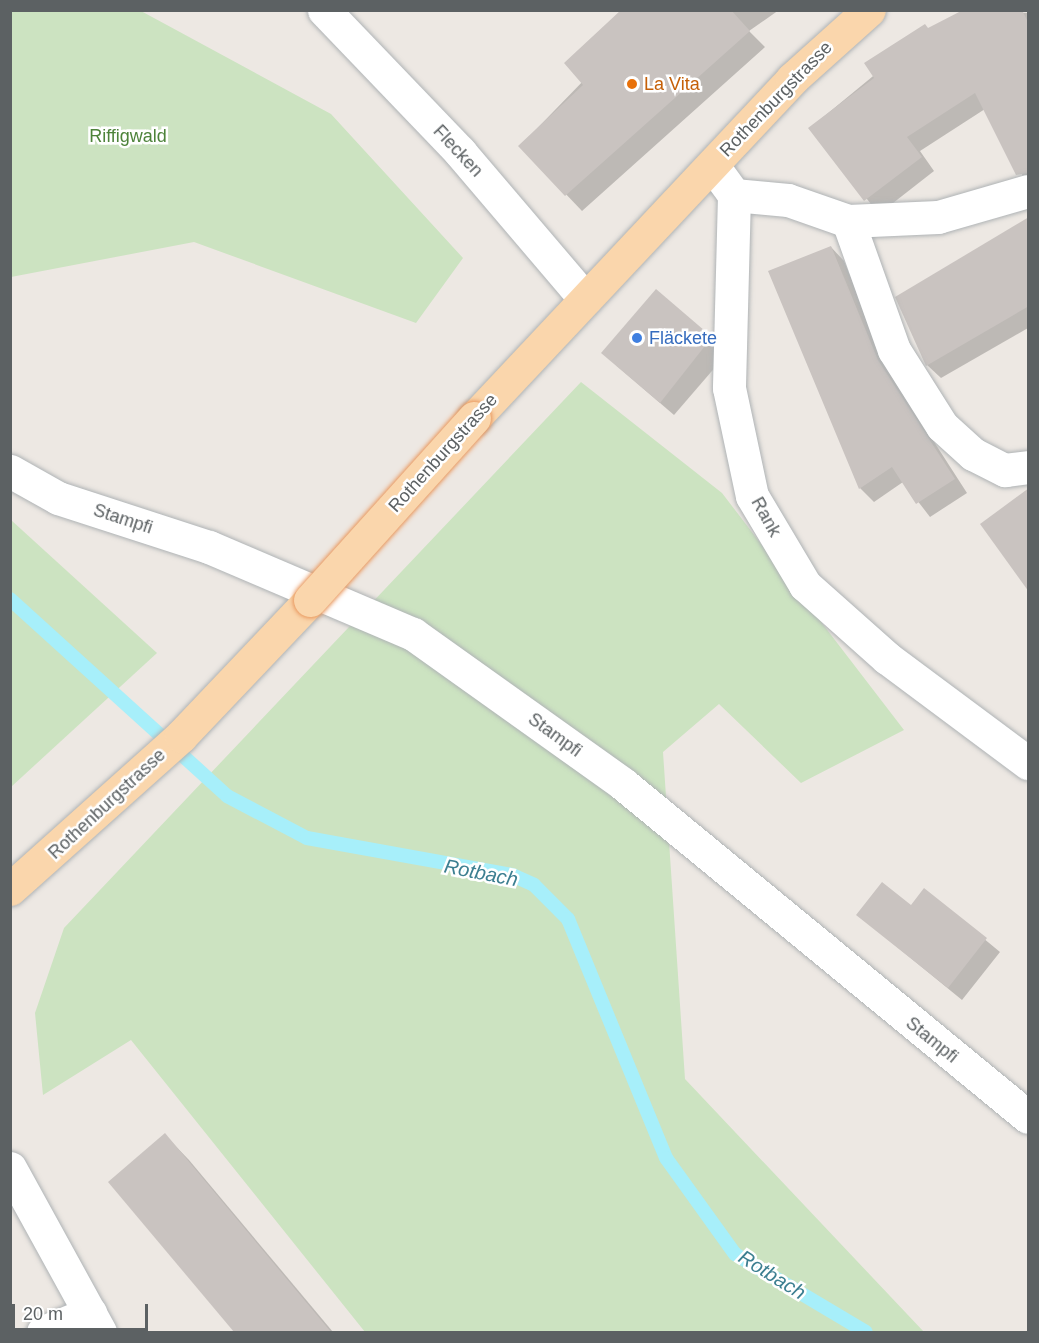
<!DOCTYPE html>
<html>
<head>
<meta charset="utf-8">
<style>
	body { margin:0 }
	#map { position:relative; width:1039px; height:1343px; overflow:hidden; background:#ede8e3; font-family:Arial,sans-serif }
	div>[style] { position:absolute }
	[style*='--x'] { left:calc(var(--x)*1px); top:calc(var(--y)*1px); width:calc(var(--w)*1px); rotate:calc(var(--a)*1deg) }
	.green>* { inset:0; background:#cce3c1 }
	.shadow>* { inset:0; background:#0003 }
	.stream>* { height:14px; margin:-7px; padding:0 7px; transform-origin:7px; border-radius:7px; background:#a7effa }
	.building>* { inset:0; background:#c9c3c0 }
	.roads { filter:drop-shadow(0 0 2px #afb3b5) drop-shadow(0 0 2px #afb3b5) }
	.minor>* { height:33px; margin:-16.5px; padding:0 16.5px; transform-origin:16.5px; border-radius:16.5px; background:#fff }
	.major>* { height:33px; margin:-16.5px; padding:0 16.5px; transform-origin:16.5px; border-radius:16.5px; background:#fad6ac }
	.bridges { filter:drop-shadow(0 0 2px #e99a61) drop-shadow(0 0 2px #e99a61) }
	.major-bridge>* { height:33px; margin:-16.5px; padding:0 16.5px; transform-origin:16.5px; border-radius:16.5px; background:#fad6ac }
	.dots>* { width:16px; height:16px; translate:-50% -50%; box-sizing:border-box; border:3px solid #fff; border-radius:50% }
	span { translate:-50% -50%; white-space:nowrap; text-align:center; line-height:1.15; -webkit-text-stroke:5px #fff; paint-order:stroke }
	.food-label { font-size:18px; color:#c56008 }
	.left { translate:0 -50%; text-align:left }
	.street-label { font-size:18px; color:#5c6163 }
	.park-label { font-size:18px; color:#4d833a }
	.shop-label { font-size:18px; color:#366cbe }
	.water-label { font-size:20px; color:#3c7f91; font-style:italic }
	.frame { position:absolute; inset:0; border:12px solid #5c6163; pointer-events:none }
	.scale { position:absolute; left:12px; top:1304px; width:136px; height:27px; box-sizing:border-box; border:3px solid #5c6163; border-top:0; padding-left:8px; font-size:18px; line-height:21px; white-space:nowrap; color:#5c6163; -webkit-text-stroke:4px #fff; paint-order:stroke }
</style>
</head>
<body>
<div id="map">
	<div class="green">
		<i style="clip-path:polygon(11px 10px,141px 11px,331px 114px,463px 258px,416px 323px,194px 242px,11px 277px)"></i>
		<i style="clip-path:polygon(581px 382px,722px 493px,904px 730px,801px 783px,719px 704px,663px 752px,685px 1079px,924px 1332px,365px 1332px,131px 1040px,43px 1095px,35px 1013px,64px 928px)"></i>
		<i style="clip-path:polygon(11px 520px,157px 653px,11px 787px,10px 787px)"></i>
	</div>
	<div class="shadow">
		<i style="clip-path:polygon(652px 10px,779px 10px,749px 31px,765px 47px,582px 211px,520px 146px)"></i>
		<i style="clip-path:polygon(967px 10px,1028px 13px,1028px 185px,985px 109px,920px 151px,934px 171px,879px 214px,810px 128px,929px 30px)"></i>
		<i style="clip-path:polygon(1028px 219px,1028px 328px,941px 378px,927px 365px)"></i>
		<i style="clip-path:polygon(831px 247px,844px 261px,891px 375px,967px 493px,930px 517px,903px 482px,874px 502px,860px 488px)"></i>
		<i style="clip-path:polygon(656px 291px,724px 357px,674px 415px,617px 366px)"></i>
		<i style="clip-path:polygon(925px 890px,1000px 952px,962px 1000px,858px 915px,911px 907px)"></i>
		<i style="clip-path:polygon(165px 1135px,189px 1160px,333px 1332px,236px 1332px,110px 1182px)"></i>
	</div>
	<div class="stream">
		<i style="--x:10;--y:599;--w:293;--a:42.2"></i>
		<i style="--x:227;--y:796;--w:90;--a:27.7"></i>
		<i style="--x:307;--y:838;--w:208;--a:10.2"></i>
		<i style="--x:512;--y:875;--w:24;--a:24"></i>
		<i style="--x:534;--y:885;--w:48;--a:45"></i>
		<i style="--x:568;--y:919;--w:258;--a:67.7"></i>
		<i style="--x:666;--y:1158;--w:118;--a:54.3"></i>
		<i style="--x:735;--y:1254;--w:152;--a:30.8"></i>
	</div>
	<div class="building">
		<i style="clip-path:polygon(621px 10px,731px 10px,750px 31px,565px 196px,518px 146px,583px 85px,564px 63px)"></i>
		<i style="clip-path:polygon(963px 10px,1022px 10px,1029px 24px,1029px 173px,1016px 175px,975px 93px,907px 137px,922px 157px,864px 201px,808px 128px,874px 78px,864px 63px,925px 24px,928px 28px)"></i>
		<i style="clip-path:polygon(1029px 217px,1029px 306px,926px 366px,895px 297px)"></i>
		<i style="clip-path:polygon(831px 246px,878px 360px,955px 479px,916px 504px,892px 467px,859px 489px,768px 271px)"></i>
		<i style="clip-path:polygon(656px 289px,712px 337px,660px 403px,601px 353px)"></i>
		<i style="clip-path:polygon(1029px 488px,1029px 592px,980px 524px)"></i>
		<i style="clip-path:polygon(882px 882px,911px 905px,924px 888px,987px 938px,948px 988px,856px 915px)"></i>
		<i style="clip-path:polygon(165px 1133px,331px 1332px,234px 1332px,108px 1182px)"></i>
	</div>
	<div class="roads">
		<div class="minor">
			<i style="--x:324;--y:10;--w:197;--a:46.2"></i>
			<i style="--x:460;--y:152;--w:193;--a:49.6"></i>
			<i style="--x:713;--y:166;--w:36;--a:54"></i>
			<i style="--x:734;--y:195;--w:193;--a:91.5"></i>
			<i style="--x:729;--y:388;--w:110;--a:78"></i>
			<i style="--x:752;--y:496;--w:104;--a:59.2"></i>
			<i style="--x:805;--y:585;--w:110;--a:41.7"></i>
			<i style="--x:887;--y:658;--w:176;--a:36.7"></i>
			<i style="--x:734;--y:195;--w:54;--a:5.3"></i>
			<i style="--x:788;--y:200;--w:64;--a:19.3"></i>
			<i style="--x:848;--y:221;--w:90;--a:-2.5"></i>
			<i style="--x:938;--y:217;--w:94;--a:-16.1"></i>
			<i style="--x:848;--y:221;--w:137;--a:70.4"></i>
			<i style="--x:894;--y:350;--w:90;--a:57.7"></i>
			<i style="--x:942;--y:426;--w:42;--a:42.1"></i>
			<i style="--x:973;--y:454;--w:36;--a:27"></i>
			<i style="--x:1005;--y:470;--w:23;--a:-7"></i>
			<i style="--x:10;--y:471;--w:55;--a:29.4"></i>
			<i style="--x:58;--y:498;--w:159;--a:18"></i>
			<i style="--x:209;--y:547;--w:222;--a:23.1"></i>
			<i style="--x:413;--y:634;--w:258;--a:35.5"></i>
			<i style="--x:623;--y:784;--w:524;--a:39.43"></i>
			<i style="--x:10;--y:1168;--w:187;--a:61.2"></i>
			<i style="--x:43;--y:1332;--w:51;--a:-22"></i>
		</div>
		<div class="major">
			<i style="--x:474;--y:418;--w:465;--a:-46.8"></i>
			<i style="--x:792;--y:79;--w:103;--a:-41.9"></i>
			<i style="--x:10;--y:889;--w:229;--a:-41.8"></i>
			<i style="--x:181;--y:736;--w:187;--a:-46.5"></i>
		</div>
	</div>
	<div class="bridges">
		<div class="major-bridge">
			<i style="--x:310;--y:600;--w:245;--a:-48"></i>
		</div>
	</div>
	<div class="dots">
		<i style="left:632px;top:84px;background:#e8710a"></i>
		<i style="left:637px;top:338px;background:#3f7fe0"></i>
	</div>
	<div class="food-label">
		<span class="left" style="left:644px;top:84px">La Vita</span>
	</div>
	<div class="street-label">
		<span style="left:776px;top:99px;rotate:-46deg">Rothenburgstrasse</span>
		<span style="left:458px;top:151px;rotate:47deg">Flecken</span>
		<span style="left:443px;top:453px;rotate:-48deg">Rothenburgstrasse</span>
		<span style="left:766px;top:517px;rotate:61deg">Rank</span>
		<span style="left:123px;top:519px;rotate:18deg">Stampfi</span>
		<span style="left:555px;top:735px;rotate:36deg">Stampfi</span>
		<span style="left:107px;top:804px;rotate:-43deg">Rothenburgstrasse</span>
		<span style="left:932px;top:1040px;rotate:39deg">Stampfi</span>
	</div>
	<div class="park-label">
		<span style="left:128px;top:136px">Riffigwald</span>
	</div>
	<div class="shop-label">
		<span class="left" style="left:649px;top:338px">Fläckete</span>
	</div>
	<div class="water-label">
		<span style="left:481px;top:873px;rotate:11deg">Rotbach</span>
		<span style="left:772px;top:1275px;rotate:32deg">Rotbach</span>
	</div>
	<div class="frame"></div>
	<div class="scale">20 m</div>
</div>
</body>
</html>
